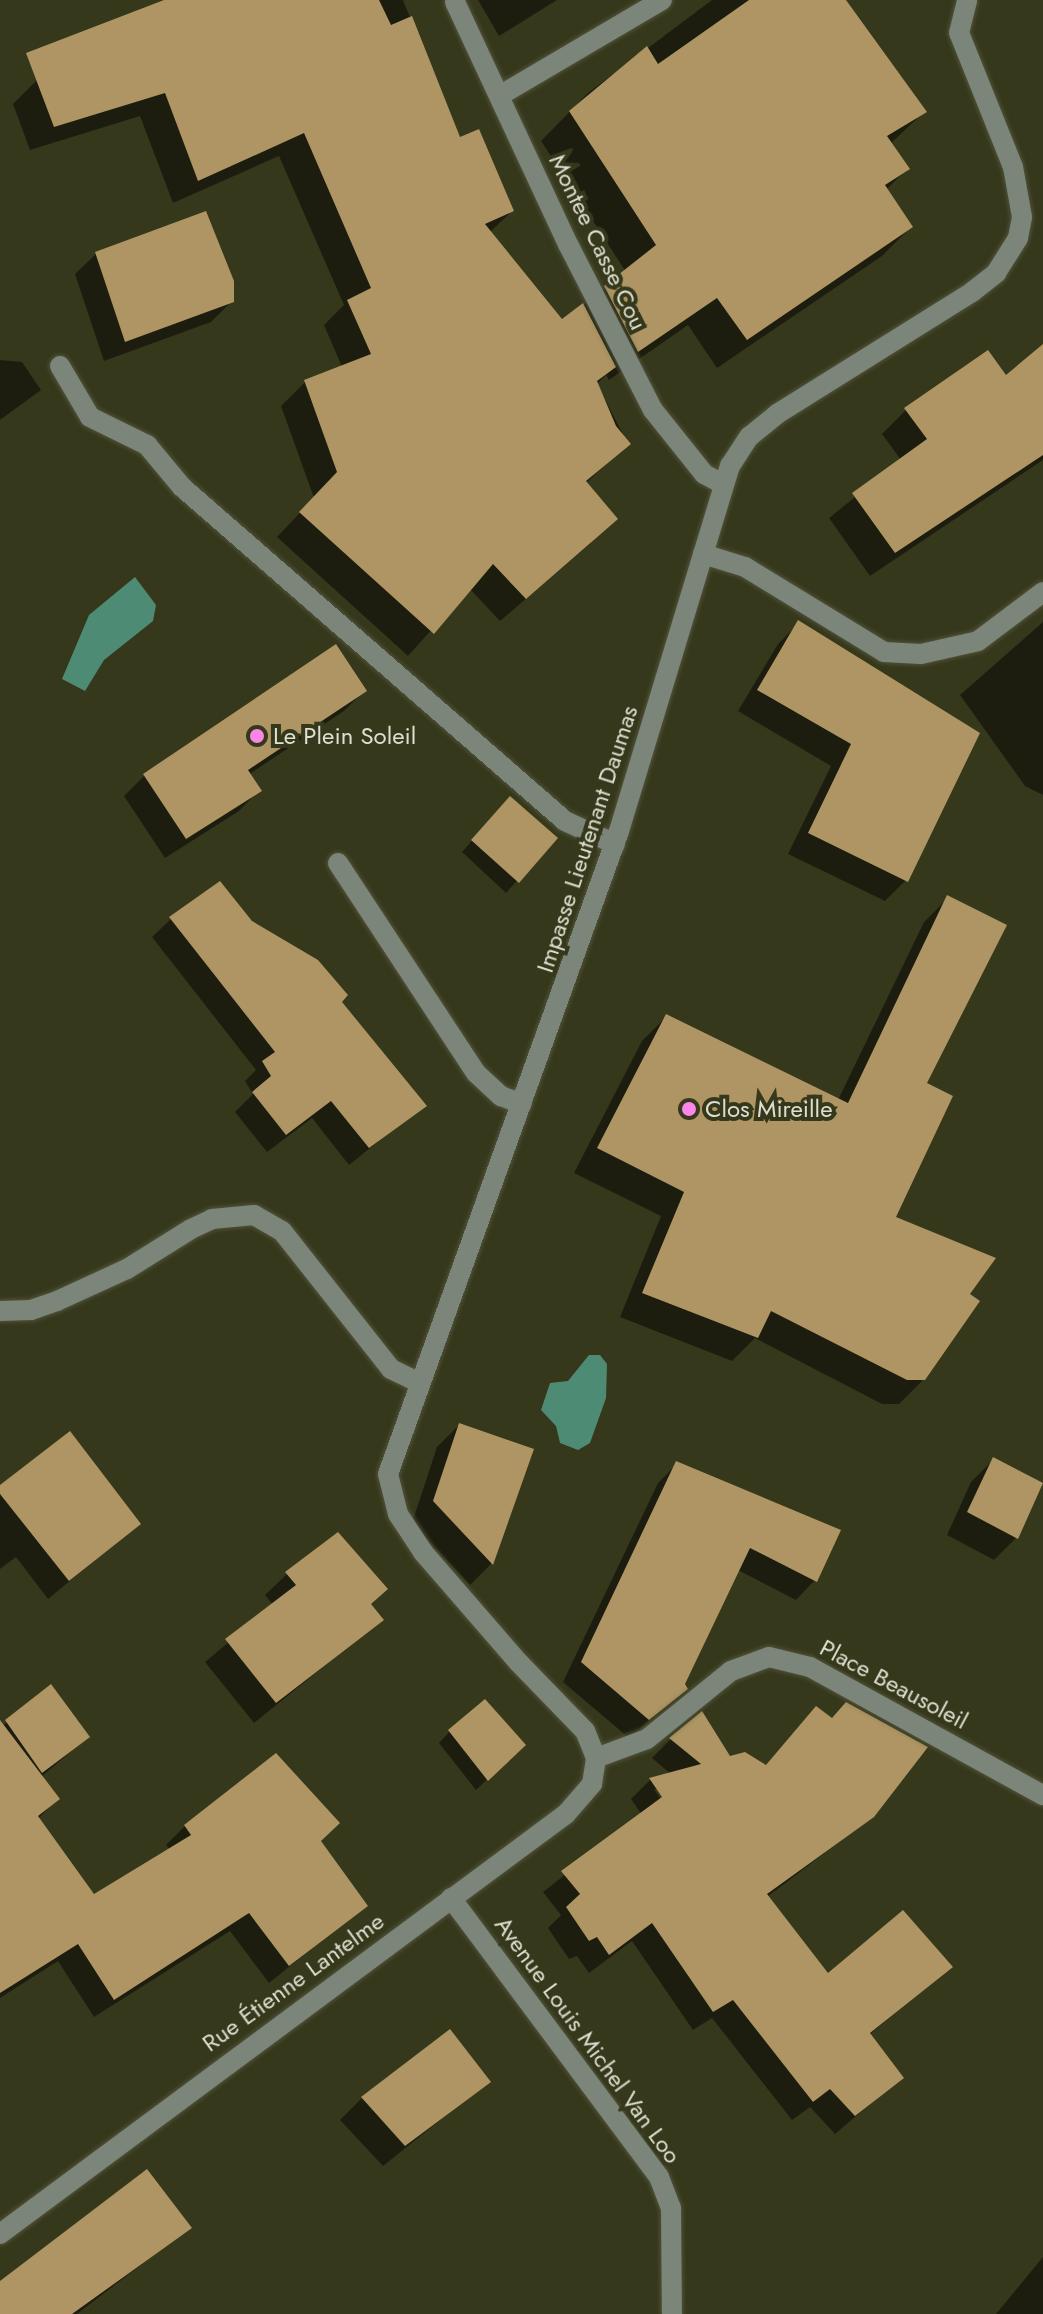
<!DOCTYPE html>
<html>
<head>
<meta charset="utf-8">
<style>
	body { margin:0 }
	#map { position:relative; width:1043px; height:2314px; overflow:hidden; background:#36381c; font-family:Jost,sans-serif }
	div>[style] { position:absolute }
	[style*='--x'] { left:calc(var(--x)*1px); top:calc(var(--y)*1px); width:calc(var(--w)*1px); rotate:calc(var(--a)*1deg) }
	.water>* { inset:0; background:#4e8b74 }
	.shadow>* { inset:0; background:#0007 }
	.building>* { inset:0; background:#ae9563 }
	.roads { filter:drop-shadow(0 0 2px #515339) drop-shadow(0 0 2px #515339) }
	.minor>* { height:20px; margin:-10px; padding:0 10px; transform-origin:10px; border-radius:10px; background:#7c857a }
	.dots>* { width:22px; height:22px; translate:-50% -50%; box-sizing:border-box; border:4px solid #36381c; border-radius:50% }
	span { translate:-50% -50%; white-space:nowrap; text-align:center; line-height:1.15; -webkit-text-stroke:8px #36381c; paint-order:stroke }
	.street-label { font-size:24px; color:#dddfcf }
	.poi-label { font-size:24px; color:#dddfcf }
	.left { translate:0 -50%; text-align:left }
</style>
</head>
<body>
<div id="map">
	<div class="water">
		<i style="clip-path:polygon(135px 577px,156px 605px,153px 621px,104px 660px,85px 691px,62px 679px,89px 615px)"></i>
		<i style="clip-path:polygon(589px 1355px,600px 1355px,607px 1364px,606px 1398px,590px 1443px,578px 1450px,560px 1443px,556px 1426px,541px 1410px,550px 1383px,568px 1381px)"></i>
	</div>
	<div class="shadow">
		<i style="clip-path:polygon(169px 0,403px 0,459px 139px,512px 211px,489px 233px,562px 322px,626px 272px,541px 141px,588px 93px,712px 0,831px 0,924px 112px,890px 144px,907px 169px,886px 190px,911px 227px,882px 256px,717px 368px,688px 325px,609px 380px,606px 375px,597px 384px,628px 444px,585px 484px,591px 543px,500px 621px,469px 588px,408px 656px,277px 537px,314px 498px,281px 406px,305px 382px,342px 367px,324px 325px,344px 305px,279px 156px,173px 203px,140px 116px,30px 150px,13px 104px,37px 80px)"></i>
		<i style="clip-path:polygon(478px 0,557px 0,499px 36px)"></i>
		<i style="clip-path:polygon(96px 254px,232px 301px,211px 322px,104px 361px,75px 274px)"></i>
		<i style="clip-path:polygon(0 360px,22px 362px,41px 390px,0 420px)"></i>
		<i style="clip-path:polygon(1043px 371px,1043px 460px,870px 576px,829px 518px,901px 460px,882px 434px,906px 410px)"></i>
		<i style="clip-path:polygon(1043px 622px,1043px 795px,1025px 786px,960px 695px)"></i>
		<i style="clip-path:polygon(799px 623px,977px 734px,906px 880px,885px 901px,788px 854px,831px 766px,738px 711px,778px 644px)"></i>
		<i style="clip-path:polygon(364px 691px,344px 711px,248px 775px,259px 790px,239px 811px,165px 858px,124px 796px,144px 776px)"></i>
		<i style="clip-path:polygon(499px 810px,555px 838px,506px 893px,462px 852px)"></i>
		<i style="clip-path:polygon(948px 898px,924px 1084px,893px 1218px,924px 1379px,899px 1404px,882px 1404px,755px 1338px,732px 1361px,620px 1317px,661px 1216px,574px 1173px,642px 1041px,666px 1017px,838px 1100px,924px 922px)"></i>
		<i style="clip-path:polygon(171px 919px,250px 922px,339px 1002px,424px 1105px,349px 1165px,312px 1118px,267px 1152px,235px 1112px,253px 1094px,245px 1081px,256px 1070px,152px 937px)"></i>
		<i style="clip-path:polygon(459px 1425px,532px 1450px,491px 1564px,470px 1585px,412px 1523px,437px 1447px)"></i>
		<i style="clip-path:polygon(993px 1460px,1042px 1484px,1016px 1538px,994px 1560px,947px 1535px,971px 1482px)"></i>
		<i style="clip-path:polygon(677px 1464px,815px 1580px,796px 1600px,738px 1570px,683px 1684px,685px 1689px,629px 1738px,563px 1682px,658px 1483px)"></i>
		<i style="clip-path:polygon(0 1488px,139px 1524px,48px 1599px,16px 1557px,0 1569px)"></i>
		<i style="clip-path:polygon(287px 1574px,369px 1604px,381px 1620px,254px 1723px,205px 1662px,273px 1605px,265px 1595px)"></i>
		<i style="clip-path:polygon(51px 1687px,88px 1737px,41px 1777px,57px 1799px,38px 1819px,94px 1896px,170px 1850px,166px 1845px,185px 1826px,319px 1841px,366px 1905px,269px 1983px,230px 1931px,94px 2017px,58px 1961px,0 1998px,0 1728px)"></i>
		<i style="clip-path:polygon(450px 1731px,523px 1745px,476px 1790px,439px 1743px)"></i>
		<i style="clip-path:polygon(evenodd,671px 1739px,765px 1767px,873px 1816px,767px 1897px,827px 1976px,950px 1967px,869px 2035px,901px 2078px,835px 2134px,810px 2107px,792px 2120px,712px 2018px,693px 2030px,632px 1941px,589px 1973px,577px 1956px,569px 1959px,548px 1928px,561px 1915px,543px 1892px,642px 1815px,631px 1799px,650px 1780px,671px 1774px,652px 1758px,671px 1739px,654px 1789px,659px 1789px,666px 1807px,654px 1789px)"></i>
		<i style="clip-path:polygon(488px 2082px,383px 2166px,340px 2120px,362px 2098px)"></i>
		<i style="clip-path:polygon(189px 2228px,77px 2314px,0 2314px,0 2284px)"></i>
		<i style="clip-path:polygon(1043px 2257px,1043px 2314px,996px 2314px)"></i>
	</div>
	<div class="building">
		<i style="clip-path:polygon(164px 0,379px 0,391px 25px,412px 16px,460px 137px,479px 129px,514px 211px,485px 224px,562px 319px,583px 303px,616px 367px,597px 381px,616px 426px,631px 444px,586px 481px,618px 519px,526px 599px,493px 564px,434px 634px,299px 512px,337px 472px,304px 380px,371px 354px,347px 300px,371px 288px,304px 133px,198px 181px,165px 93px,54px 127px,26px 53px)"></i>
		<i style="clip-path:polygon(749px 0,846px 0,927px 112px,887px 136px,910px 169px,885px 185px,913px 227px,747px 340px,717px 298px,638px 352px,604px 286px,656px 245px,569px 111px,647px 46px,658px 64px)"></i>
		<i style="clip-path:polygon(206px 211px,234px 281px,234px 302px,125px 342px,95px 252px)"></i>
		<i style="clip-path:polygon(1043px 344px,1043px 455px,895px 553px,852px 493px,927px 439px,904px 408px,988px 350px,1006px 375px)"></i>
		<i style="clip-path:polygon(798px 620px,980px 733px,908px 882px,808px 833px,851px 744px,757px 690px)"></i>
		<i style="clip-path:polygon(336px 644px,367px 691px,248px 770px,262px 791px,186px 839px,143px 774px)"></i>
		<i style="clip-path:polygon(510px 796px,558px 838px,519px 883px,471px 840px)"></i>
		<i style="clip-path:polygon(220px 881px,252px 921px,318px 960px,348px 995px,342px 1002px,427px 1106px,369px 1148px,331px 1101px,286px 1135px,252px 1092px,271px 1076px,262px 1061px,275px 1052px,169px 917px)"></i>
		<i style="clip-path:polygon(947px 895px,1007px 925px,927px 1083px,953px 1096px,896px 1217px,996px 1258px,970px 1294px,980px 1301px,925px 1380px,907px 1380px,771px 1311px,758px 1338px,642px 1293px,684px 1192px,597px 1148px,666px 1014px,848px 1103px)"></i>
		<i style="clip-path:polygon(459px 1423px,534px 1449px,493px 1565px,433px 1501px)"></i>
		<i style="clip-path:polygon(70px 1431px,141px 1524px,69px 1581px,0 1494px,0 1485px)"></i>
		<i style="clip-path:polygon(993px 1457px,1043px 1483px,1018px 1539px,967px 1512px)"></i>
		<i style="clip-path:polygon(676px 1461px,841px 1530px,817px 1582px,750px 1548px,685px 1684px,688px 1689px,649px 1720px,581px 1662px)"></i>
		<i style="clip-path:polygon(338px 1532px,388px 1589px,371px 1604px,384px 1620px,276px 1703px,225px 1639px,296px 1585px,285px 1572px)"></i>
		<i style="clip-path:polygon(51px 1684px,90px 1737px,42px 1773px,5px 1720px)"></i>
		<i style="clip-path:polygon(485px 1699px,526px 1745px,488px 1781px,448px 1730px)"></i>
		<i style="clip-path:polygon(846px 1702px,928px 1747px,874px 1817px,767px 1894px,828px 1973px,903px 1910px,953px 1967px,870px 2033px,904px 2078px,855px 2116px,830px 2089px,813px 2102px,733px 2000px,713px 2012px,652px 1923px,609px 1955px,597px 1937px,589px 1941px,566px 1907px,580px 1894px,561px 1871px,662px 1797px,649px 1778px,701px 1764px,669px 1738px,702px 1711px,730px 1756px,745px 1752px,766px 1765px,816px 1706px,832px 1718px)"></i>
		<i style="clip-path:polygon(0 1720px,60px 1799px,38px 1816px,94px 1894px,191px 1835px,184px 1825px,276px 1753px,340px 1823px,321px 1841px,368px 1906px,289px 1966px,249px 1913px,114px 2000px,78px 1944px,0 1993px)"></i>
		<i style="clip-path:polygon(450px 2029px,491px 2082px,405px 2146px,361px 2097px)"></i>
		<i style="clip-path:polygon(147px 2169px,192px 2228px,72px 2314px,0 2314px,0 2281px)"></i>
	</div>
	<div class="roads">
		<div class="minor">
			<i style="--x:455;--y:2;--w:269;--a:65"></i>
			<i style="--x:569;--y:246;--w:184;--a:62.9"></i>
			<i style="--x:653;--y:410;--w:82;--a:51.4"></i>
			<i style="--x:704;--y:474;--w:21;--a:28"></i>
			<i style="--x:499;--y:96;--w:189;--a:-30.5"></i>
			<i style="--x:60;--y:366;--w:59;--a:59.5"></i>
			<i style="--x:90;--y:417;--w:64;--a:26.2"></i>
			<i style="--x:147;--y:445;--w:55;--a:50.2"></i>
			<i style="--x:182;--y:487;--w:508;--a:41.09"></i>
			<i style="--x:565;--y:821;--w:55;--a:24.7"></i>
			<i style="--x:703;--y:554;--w:44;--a:17.2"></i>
			<i style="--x:745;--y:567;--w:163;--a:31.4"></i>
			<i style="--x:884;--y:652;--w:37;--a:3"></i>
			<i style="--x:921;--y:654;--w:58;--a:-12.8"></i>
			<i style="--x:978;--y:641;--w:81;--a:-37"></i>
			<i style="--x:338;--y:863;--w:251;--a:56.7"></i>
			<i style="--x:476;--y:1073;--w:34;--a:43"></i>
			<i style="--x:501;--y:1096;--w:22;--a:21"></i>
			<i style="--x:0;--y:1311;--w:31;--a:-2"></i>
			<i style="--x:31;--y:1310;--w:28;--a:-19"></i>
			<i style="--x:57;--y:1301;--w:77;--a:-24.6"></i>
			<i style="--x:127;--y:1269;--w:75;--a:-32"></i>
			<i style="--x:191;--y:1229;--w:23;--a:-25"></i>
			<i style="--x:212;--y:1219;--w:42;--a:-5.4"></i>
			<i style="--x:254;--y:1215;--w:32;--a:30"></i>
			<i style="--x:282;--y:1231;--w:176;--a:51.7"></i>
			<i style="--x:391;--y:1369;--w:32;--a:26"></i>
			<i style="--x:596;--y:1758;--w:54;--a:-20.4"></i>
			<i style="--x:647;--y:1739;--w:108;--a:-39"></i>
			<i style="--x:731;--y:1671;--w:40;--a:-20.2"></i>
			<i style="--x:769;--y:1657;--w:42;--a:13.7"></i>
			<i style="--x:810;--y:1667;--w:266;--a:28.8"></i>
			<i style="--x:451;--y:1898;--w:348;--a:53.3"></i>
			<i style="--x:659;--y:2177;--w:33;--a:69"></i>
			<i style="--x:671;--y:2208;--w:106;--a:89.5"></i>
			<i style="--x:0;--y:2234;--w:705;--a:-36.58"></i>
			<i style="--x:566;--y:1814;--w:40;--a:-49"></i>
			<i style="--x:592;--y:1784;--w:26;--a:-81"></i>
			<i style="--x:596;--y:1758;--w:29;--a:-112"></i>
			<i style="--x:585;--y:1731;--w:95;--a:-134.1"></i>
			<i style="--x:519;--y:1663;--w:147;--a:-130.9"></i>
			<i style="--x:423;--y:1552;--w:45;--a:-123.3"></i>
			<i style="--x:398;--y:1514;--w:41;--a:-104"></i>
			<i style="--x:388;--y:1474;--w:683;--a:-70.24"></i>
			<i style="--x:619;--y:831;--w:382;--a:-73.1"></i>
			<i style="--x:730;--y:466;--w:35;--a:-57"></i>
			<i style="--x:749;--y:437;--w:36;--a:-39"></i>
			<i style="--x:777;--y:414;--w:230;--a:-32"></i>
			<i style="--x:972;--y:292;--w:31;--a:-38"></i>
			<i style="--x:996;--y:273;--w:41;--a:-57.8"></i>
			<i style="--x:1018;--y:238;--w:21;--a:-79"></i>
			<i style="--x:1022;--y:217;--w:51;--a:-100.2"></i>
			<i style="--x:1013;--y:167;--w:144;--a:-111.9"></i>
			<i style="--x:959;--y:33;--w:34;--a:-76"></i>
		</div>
	</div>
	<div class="dots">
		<i style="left:257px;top:736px;background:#fa87e7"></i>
		<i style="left:689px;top:1109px;background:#fa87e7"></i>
	</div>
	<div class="street-label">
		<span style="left:598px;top:242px;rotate:64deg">Montee Casse Cou</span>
		<span style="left:587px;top:839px;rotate:-72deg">Impasse Lieutenant Daumas</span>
		<span style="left:894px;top:1684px;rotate:28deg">Place Beausoleil</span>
		<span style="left:293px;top:1982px;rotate:-36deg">Rue Étienne Lantelme</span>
		<span style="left:588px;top:2040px;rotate:54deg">Avenue Louis Michel Van Loo</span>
	</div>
	<div class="poi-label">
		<span class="left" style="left:273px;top:736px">Le Plein Soleil</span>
		<span class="left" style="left:705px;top:1109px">Clos Mireille</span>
	</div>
</div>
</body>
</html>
